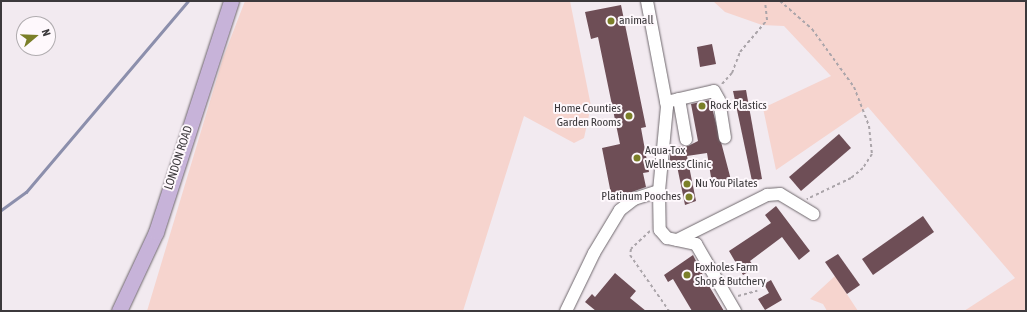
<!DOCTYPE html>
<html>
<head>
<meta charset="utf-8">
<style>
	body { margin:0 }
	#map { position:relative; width:1027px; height:312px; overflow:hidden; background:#f2eaf0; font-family:"Asap Condensed",sans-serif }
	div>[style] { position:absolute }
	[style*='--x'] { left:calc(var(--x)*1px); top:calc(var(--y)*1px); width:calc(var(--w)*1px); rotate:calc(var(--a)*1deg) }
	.green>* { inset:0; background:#f6d4ce }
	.stream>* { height:3px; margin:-1.5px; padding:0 1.5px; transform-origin:1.5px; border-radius:1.5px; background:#8c8fac }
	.building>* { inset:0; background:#6e4e56 }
	.path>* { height:2px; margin-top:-1px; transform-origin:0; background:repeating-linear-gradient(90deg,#aba5aa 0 3px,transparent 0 6px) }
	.roads { filter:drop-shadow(0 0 1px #6f686d) drop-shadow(0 0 1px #6f686d) }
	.minor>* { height:12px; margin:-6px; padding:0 6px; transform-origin:6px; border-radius:6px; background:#fff }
	.major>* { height:15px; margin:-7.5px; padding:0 7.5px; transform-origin:7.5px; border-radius:7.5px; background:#c7b3d9 }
	.dots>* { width:11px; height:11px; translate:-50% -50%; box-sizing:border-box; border:2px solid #fef8fc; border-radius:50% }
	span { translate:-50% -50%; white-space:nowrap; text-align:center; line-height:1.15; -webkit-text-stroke:4px #fef8fc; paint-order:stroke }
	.poi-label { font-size:12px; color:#3c393c }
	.left { translate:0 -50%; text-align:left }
	.right { translate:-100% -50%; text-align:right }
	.street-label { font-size:12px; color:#3c393c }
	.frame { position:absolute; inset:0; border:2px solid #3c393c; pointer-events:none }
	.north { position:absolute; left:16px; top:16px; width:40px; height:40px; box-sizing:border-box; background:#fef8fc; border:1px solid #b0acaf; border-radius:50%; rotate:71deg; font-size:11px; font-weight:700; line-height:16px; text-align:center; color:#3c393c }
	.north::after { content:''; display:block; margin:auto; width:14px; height:18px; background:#7b7f29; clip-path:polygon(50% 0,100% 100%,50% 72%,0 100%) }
</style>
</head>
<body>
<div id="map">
	<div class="green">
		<i style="clip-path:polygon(245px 1px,570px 1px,591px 106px,584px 138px,574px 143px,524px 116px,463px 311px,147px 311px,223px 58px)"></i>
		<i style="clip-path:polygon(713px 1px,1026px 1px,1026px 311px,964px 311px,1015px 278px,868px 107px,776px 170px,763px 108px,831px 76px,784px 26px,762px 25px,725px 12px)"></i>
		<i style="clip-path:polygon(835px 276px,858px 311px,827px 311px,823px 304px,810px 299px)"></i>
	</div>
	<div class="stream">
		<i style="--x:1;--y:210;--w:31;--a:-36"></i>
		<i style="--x:26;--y:192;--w:250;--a:-49.7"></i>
	</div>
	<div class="building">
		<i style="clip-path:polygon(621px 5px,646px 127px,641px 128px,649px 172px,643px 173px,646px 187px,612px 199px,602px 148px,620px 144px,598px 37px,591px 39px,585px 12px)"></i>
		<i style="clip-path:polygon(712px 44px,716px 64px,700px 67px,697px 47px)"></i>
		<i style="clip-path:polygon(746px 90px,762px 179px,752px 181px,733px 91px)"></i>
		<i style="clip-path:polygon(710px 100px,731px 180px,712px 183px,707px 153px,687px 156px,696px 201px,685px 205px,677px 166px,669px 167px,671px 146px,688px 146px,698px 141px,691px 104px)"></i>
		<i style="clip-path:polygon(839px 134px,851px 148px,801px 191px,789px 177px)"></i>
		<i style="clip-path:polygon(776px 206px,810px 251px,799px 260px,782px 237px,750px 261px,755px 268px,743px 275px,729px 251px,771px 223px,765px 215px)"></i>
		<i style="clip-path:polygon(923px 216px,934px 232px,873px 275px,862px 259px)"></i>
		<i style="clip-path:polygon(838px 254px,860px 285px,847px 294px,825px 262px)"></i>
		<i style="clip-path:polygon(693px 255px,706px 281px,724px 311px,692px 311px,673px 279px,668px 282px,664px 275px)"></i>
		<i style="clip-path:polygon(615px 273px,636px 291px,630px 298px,646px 311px,596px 311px,585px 302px,592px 294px,595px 297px)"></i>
		<i style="clip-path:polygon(771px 280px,782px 300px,765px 310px,758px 299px,769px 293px,764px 284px)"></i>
	</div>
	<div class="path">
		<i style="--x:780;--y:1;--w:43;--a:41.2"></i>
		<i style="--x:812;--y:29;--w:72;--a:54.1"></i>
		<i style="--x:854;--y:87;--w:42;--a:69"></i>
		<i style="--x:869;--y:126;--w:28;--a:84"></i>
		<i style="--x:872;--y:154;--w:17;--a:123"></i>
		<i style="--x:863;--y:168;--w:16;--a:140"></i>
		<i style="--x:851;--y:178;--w:49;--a:154.5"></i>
		<i style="--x:722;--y:84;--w:15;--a:-48"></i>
		<i style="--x:732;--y:73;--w:22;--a:-69"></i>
		<i style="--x:740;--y:52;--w:42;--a:-49.8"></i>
		<i style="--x:767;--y:20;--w:19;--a:-96"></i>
		<i style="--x:650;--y:231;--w:26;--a:137"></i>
		<i style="--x:631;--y:249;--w:6;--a:99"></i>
		<i style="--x:630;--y:255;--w:68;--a:55.1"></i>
		<i style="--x:738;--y:296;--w:20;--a:-15"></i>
	</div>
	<div class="roads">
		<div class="minor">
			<i style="--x:679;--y:99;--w:41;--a:80.1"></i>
			<i style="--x:666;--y:102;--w:49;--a:-12.9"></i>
			<i style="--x:714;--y:91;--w:10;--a:61"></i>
			<i style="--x:719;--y:100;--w:38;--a:81"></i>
			<i style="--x:659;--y:191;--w:39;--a:89"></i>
			<i style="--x:660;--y:230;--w:11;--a:49"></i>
			<i style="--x:667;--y:238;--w:30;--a:12"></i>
			<i style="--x:696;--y:244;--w:78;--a:59.8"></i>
			<i style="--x:677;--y:240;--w:101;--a:-26.6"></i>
			<i style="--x:767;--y:195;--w:13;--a:-4"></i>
			<i style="--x:780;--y:194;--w:39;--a:31"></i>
			<i style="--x:566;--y:311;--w:64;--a:-64.2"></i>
			<i style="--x:594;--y:253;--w:50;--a:-58.8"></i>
			<i style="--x:620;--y:210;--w:18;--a:-38"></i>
			<i style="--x:634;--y:199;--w:26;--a:-18"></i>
			<i style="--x:659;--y:191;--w:84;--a:-84.6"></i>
			<i style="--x:667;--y:107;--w:108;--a:-100.7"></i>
		</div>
		<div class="major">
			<i style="--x:119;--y:311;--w:87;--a:-64.9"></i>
			<i style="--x:156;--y:232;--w:243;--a:-72"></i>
		</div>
	</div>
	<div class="dots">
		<i style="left:611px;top:21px;background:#7b7f29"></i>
		<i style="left:702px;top:106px;background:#7b7f29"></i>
		<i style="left:629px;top:116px;background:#7b7f29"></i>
		<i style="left:637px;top:158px;background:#7b7f29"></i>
		<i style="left:687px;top:184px;background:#7b7f29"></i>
		<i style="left:689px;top:197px;background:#7b7f29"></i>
		<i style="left:687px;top:275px;background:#7b7f29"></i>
	</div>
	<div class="poi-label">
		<span class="left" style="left:619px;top:21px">animall</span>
		<span class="left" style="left:710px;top:106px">Rock Plastics</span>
		<span class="right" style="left:621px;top:116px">Home Counties<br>Garden Rooms</span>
		<span class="left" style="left:645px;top:158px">Aqua-Tox<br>Wellness Clinic</span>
		<span class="left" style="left:695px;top:184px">Nu You Pilates</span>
		<span class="right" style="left:681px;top:197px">Platinum Pooches</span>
		<span class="left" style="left:695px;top:275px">Foxholes Farm<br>Shop &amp; Butchery</span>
	</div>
	<div class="street-label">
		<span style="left:179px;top:158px;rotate:-72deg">LONDON ROAD</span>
	</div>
	<div class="frame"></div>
	<div class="north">N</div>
</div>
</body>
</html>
